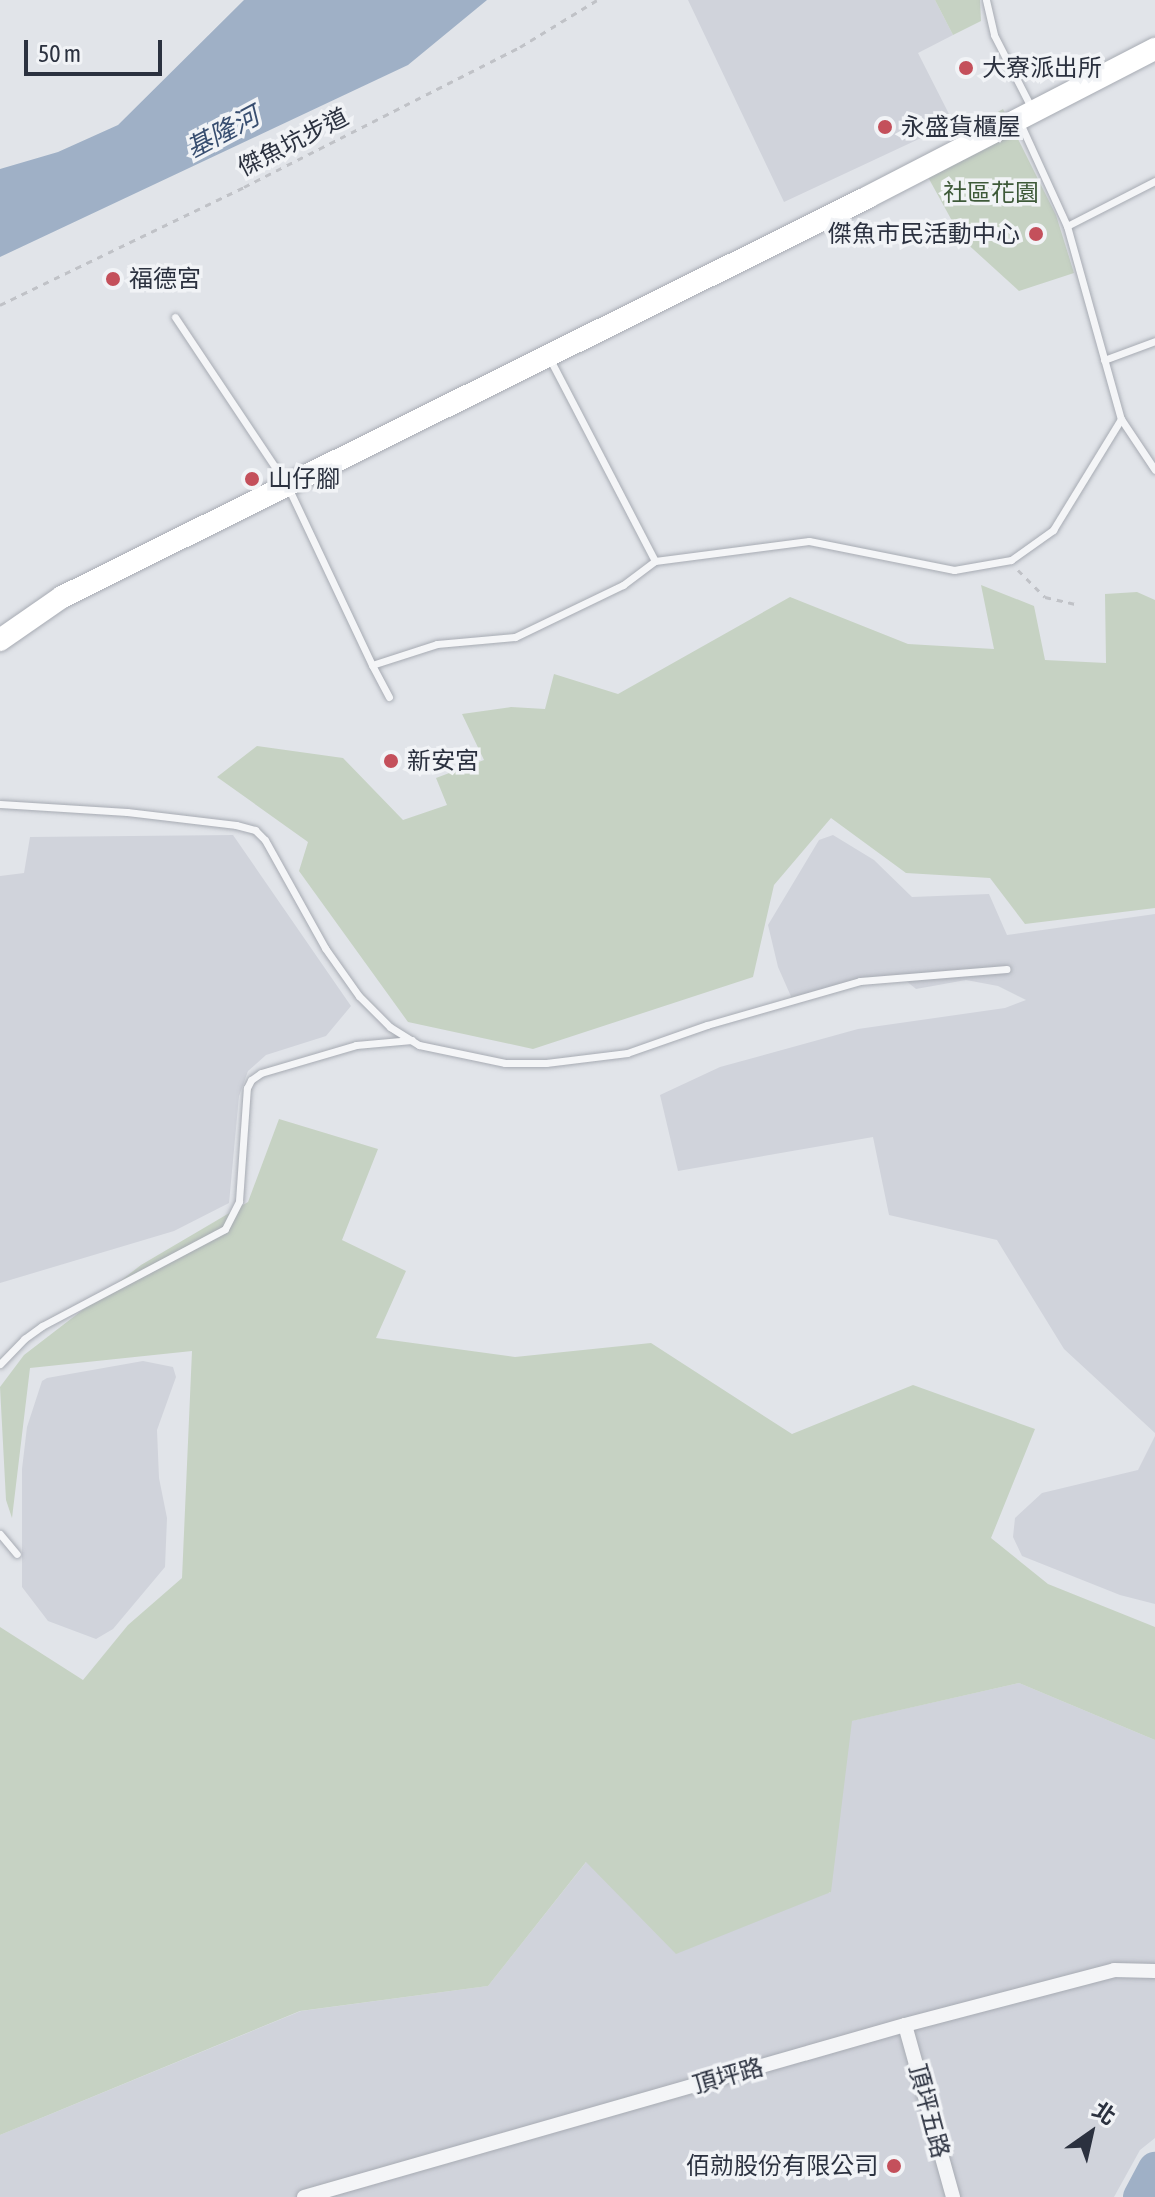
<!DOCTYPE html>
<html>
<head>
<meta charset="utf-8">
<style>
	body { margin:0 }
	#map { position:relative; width:1155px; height:2197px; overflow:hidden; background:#e1e4e9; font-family:"Asap Condensed","Noto Sans TC",sans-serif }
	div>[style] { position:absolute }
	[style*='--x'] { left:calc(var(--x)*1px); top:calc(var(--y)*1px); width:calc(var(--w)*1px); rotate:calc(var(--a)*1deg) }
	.built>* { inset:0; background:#d0d3db }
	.green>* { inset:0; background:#c6d2c3 }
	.water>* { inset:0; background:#9fb0c6 }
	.river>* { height:34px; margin:-17px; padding:0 17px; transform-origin:17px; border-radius:17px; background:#9fb0c6 }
	.path>* { height:3px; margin-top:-1.5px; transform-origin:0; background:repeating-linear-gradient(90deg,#c0c2c7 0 6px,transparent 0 12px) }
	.roads { filter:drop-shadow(0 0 2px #a7abb3) drop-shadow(0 0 2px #a7abb3) }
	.service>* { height:7px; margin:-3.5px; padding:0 3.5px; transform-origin:3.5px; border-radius:3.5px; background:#f4f5f7 }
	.minor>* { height:14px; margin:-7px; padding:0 7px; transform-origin:7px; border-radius:7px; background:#f4f5f7 }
	.primary>* { height:22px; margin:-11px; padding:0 11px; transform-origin:11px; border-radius:11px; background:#fff }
	.dots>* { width:22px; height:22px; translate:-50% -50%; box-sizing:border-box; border:4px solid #f1f3f6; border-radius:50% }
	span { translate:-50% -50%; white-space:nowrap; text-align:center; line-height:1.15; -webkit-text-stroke:7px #f1f3f6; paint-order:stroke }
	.poi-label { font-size:24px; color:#2b313f }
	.left { translate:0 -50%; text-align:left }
	.right { translate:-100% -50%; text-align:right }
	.street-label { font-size:24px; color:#2b313f }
	.park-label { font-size:24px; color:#3e5a39 }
	.water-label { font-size:26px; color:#384e70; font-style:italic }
	.north { position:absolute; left:1051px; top:2093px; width:80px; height:80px; -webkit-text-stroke:6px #f1f3f6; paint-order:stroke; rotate:34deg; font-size:22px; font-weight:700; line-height:32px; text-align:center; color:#2b313f }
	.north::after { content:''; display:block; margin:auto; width:28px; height:36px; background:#2b313f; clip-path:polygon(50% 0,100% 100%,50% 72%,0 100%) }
	.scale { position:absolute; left:24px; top:40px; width:138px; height:36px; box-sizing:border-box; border:4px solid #2b313f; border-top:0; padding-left:10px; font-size:24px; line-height:28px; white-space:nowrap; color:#2b313f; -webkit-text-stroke:6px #f1f3f6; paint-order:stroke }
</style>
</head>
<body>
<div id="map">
	<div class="built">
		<i style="clip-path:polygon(688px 0,935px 0,953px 35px,918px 53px,950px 116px,951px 124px,784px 202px)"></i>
		<i style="clip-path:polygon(233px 835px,351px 1006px,326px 1036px,266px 1055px,248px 1071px,239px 1096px,229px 1203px,174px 1231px,0 1283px,0 876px,24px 873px,30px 837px)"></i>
		<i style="clip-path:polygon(833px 835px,874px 860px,912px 897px,989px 894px,1007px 935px,1155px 914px,1155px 1433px,1064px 1349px,997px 1240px,889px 1215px,873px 1137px,678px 1171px,660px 1095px,720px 1067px,858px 1029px,1005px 1008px,1026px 1000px,998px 986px,966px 980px,916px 989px,899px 975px,793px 1001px,778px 967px,768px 925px,819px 840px)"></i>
		<i style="clip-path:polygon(143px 1361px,173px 1367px,176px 1377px,157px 1430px,159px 1478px,167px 1518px,165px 1567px,113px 1629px,96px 1639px,48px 1621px,22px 1587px,22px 1469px,27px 1427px,42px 1381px,47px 1378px)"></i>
		<i style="clip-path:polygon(1155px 1436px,1155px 1604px,1120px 1595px,1022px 1556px,1013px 1537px,1015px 1518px,1042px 1493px,1138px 1470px)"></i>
		<i style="clip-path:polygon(1019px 1683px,1155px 1740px,1155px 2138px,1140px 2150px,1114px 2197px,0 2197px,0 2135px,301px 2011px,488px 1986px,587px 1861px,830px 1893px,851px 1721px)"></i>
	</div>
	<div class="green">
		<i style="clip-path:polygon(935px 0,980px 0,981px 21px,953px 35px)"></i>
		<i style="clip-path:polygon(1003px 109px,1056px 215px,1074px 273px,1019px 291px,962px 239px,923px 168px,967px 147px,980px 122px)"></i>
		<i style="clip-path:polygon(981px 585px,1034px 606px,1045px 660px,1106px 663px,1105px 594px,1137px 592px,1155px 600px,1155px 908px,1025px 924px,990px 878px,906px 873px,831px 818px,774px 885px,753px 977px,533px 1049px,408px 1022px,299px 871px,308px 842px,217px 777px,257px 746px,343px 758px,403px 820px,447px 805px,436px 778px,484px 760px,462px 714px,511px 707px,545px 709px,554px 674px,618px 694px,790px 597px,908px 644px,994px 649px)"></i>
		<i style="clip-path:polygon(279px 1119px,378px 1149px,342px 1240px,406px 1271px,376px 1338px,515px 1357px,651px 1343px,792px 1434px,913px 1385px,1035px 1429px,991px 1538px,1048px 1584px,1155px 1627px,1155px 1740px,1019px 1683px,852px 1721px,831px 1892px,676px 1954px,586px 1862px,488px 1986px,300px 2011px,0 2135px,0 1627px,83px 1680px,128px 1625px,182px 1578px,192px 1351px,30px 1368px,12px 1518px,6px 1500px,0 1387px,24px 1355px,141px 1265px,248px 1202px)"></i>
	</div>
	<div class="water">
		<i style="clip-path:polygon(244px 0,487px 0,408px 65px,0 257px,0 169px,58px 152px,118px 125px)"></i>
	</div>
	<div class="river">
		<i style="--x:1140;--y:2197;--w:32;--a:-62"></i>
	</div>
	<div class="path">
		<i style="--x:0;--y:305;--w:271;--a:-25.8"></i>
		<i style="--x:244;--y:187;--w:309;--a:-26.9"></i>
		<i style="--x:520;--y:47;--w:90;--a:-31.4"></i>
		<i style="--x:1018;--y:570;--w:38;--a:45"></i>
		<i style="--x:1045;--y:597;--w:31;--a:13"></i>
	</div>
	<div class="roads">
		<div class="service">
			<i style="--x:986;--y:0;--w:36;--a:77"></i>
			<i style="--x:994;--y:35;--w:81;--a:62.8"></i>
			<i style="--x:1020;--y:123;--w:113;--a:65.5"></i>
			<i style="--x:1067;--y:226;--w:200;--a:74.4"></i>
			<i style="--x:1121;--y:419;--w:61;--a:56.3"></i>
			<i style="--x:1067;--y:226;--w:99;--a:-27.1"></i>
			<i style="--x:175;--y:317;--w:202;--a:56.3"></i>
			<i style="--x:287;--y:485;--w:199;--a:64.7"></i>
			<i style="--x:1104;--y:360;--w:54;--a:-20.4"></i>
			<i style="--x:655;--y:561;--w:155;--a:-7.4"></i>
			<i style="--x:809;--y:541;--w:148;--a:11.3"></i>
			<i style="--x:954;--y:570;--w:58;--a:-10"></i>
			<i style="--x:1011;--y:560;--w:52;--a:-35.5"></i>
			<i style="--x:1053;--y:530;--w:130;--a:-58.5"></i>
			<i style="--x:389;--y:697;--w:36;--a:-118"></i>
			<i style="--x:372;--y:665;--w:68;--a:-17.9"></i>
			<i style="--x:437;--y:644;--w:78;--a:-5.1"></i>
			<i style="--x:515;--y:637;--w:120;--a:-25.7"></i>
			<i style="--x:623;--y:585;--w:40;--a:-37"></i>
			<i style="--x:655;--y:561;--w:230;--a:-117.5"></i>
			<i style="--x:0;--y:804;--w:127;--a:3.6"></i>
			<i style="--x:127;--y:812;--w:110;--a:6.8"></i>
			<i style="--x:236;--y:825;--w:20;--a:15"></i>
			<i style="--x:255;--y:830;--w:14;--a:45"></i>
			<i style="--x:265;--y:840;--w:124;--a:60.9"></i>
			<i style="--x:325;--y:948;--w:59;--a:54.7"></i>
			<i style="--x:359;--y:996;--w:44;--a:45"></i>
			<i style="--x:390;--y:1027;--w:34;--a:32"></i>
			<i style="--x:419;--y:1045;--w:88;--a:11.8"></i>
			<i style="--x:505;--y:1063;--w:41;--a:0"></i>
			<i style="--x:546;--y:1063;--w:82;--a:-7"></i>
			<i style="--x:627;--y:1053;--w:85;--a:-19.3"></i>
			<i style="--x:707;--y:1025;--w:159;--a:-16"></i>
			<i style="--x:860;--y:981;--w:147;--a:-4.7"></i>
			<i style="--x:0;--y:1364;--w:35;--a:-46"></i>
			<i style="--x:24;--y:1339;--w:22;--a:-36"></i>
			<i style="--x:42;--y:1326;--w:207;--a:-27.9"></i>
			<i style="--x:225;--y:1229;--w:31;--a:-63"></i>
			<i style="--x:239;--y:1201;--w:113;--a:-86"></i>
			<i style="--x:247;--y:1088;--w:9;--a:-63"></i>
			<i style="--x:251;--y:1080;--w:12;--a:-35"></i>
			<i style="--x:261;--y:1073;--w:99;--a:-16.4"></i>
			<i style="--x:356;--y:1045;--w:56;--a:-5.1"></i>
			<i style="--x:0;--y:1534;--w:26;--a:50"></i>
		</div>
		<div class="minor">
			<i style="--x:905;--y:2025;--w:179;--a:74.4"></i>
			<i style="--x:304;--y:2197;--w:625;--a:-15.97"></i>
			<i style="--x:905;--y:2025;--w:216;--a:-14.7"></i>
			<i style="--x:1114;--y:1970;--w:41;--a:1.4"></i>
		</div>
		<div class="primary">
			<i style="--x:0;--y:640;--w:75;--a:-34.7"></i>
			<i style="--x:62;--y:597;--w:900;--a:-26.39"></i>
			<i style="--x:868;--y:197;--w:323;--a:-27.3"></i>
		</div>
	</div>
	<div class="dots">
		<i style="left:966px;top:68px;background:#c4505b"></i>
		<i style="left:885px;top:127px;background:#c4505b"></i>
		<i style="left:1036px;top:234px;background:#c4505b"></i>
		<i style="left:113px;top:279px;background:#c4505b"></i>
		<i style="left:252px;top:479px;background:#c4505b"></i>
		<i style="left:391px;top:761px;background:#c4505b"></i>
		<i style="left:894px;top:2166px;background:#c4505b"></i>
	</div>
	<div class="poi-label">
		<span class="left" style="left:982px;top:68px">大寮派出所</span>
		<span class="left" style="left:901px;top:127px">永盛貨櫃屋</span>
		<span class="right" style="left:1020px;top:234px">傑魚市民活動中心</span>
		<span class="left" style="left:129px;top:279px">福德宮</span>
		<span class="left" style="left:268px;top:479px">山仔腳</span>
		<span class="left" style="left:407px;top:761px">新安宮</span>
		<span class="right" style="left:878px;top:2166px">佰勍股份有限公司</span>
	</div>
	<div class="street-label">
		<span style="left:293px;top:142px;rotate:-27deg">傑魚坑步道</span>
		<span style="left:728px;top:2076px;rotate:-16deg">頂坪路</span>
		<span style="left:929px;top:2111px;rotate:75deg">頂坪五路</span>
	</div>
	<div class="park-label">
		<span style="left:991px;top:193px">社區花園</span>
	</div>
	<div class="water-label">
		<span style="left:223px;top:133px;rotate:-28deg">基隆河</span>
	</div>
	<div class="north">北</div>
	<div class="scale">50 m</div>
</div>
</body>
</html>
